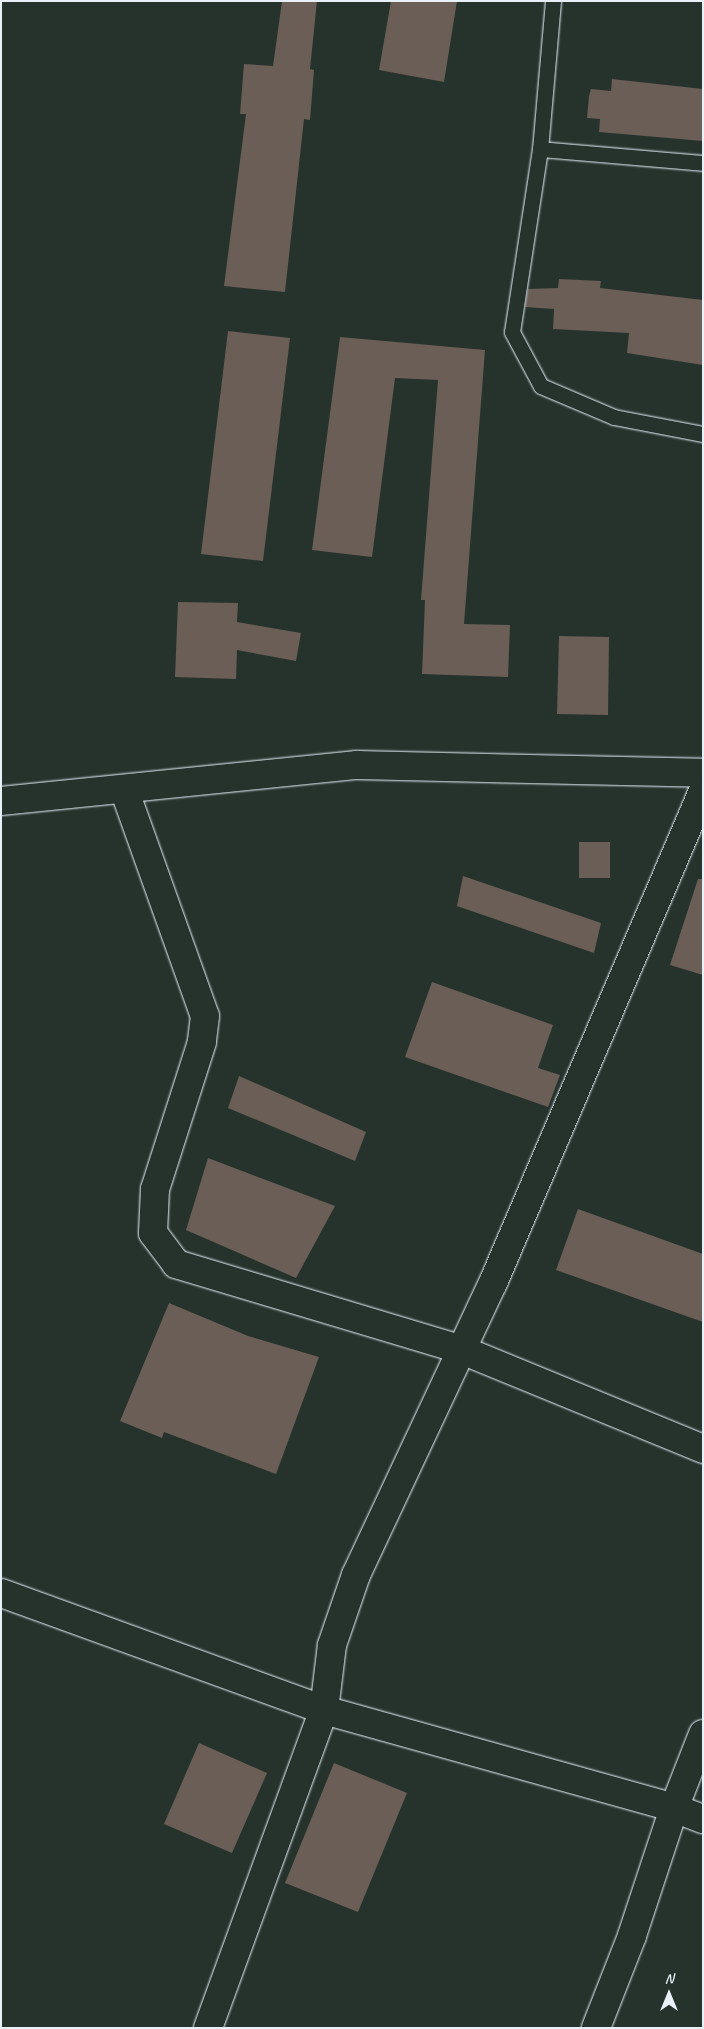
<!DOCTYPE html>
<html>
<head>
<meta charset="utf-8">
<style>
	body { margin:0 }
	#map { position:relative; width:704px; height:2029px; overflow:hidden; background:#26332d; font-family:Caveat,sans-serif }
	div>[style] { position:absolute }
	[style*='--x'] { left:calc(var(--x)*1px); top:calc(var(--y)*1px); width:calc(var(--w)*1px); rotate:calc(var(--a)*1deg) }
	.building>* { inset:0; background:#6a5e56 }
	.roads { filter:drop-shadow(0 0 1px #e8f1f8) drop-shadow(0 0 1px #e8f1f8) }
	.service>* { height:15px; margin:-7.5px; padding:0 7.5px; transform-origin:7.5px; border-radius:7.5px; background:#26332d }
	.minor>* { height:28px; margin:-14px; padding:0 14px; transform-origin:14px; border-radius:14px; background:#26332d }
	span { translate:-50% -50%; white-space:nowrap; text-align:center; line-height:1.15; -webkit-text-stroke:4px #26332d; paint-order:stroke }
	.frame { position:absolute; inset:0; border:2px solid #e8f1f8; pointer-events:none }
	.north { position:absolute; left:644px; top:1969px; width:50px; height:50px; -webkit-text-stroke:4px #26332d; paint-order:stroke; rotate:0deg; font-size:14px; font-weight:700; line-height:20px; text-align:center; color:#e8f1f8 }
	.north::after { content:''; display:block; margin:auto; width:18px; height:22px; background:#e8f1f8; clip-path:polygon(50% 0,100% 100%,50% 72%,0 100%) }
</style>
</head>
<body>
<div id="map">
	<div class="building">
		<i style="clip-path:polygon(282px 1px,317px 1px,310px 69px,314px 70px,310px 120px,304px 119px,285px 292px,224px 286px,246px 114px,240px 114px,244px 64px,273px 66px)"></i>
		<i style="clip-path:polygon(391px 1px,457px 1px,444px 82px,379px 70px)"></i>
		<i style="clip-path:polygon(612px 79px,703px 89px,703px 141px,599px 132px,600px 119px,587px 118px,589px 96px,591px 89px,611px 91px)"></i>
		<i style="clip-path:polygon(559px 279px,601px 281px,600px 288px,703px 300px,703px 365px,627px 353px,629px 333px,553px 329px,554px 309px,525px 307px,528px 289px,558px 288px)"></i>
		<i style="clip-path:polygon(228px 331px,290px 338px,263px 561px,201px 554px)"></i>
		<i style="clip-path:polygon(340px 337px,485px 350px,464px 624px,510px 625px,508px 677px,422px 674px,425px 600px,421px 600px,438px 380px,395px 378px,372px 557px,312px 550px)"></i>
		<i style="clip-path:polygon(178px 602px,238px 603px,237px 622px,301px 633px,296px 661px,237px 650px,236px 679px,175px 677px)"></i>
		<i style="clip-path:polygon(559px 636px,609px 637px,608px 715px,557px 714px)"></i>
		<i style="clip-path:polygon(579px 842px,610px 842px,610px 878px,579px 878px)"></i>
		<i style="clip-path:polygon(463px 876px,601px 923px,594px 953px,457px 906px)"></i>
		<i style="clip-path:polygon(698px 879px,703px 879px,703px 975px,670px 965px)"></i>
		<i style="clip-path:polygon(432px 982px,553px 1025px,538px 1068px,560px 1075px,548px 1107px,405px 1057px)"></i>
		<i style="clip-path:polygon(239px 1076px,366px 1132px,355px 1161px,228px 1108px)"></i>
		<i style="clip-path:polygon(208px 1158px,335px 1206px,296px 1278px,186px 1230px)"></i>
		<i style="clip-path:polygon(578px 1209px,703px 1254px,703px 1322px,556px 1270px)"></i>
		<i style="clip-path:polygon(169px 1303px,248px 1336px,319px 1357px,276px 1474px,164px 1432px,162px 1438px,120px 1421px)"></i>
		<i style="clip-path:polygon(199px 1743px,267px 1773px,232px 1853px,164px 1824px)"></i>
		<i style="clip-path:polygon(334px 1763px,407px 1793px,358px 1912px,285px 1883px)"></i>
	</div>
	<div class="roads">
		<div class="service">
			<i style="--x:553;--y:1;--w:149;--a:95"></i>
			<i style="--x:540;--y:149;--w:185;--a:98.7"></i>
			<i style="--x:512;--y:332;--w:61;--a:61.8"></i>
			<i style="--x:541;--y:386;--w:79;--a:23"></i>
			<i style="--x:614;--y:417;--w:91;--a:10.8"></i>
			<i style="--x:540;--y:149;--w:164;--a:4.9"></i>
		</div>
		<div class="minor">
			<i style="--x:124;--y:789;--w:241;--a:70.4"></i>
			<i style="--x:205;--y:1016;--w:26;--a:97"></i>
			<i style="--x:202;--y:1042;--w:154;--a:107.7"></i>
			<i style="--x:155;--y:1189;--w:44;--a:92.6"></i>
			<i style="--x:153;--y:1233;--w:39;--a:53"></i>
			<i style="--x:176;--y:1264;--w:299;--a:16.7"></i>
			<i style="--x:462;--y:1350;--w:261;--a:22.3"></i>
			<i style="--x:1;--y:801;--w:358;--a:-5.8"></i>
			<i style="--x:357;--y:765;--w:346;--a:1.3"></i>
			<i style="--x:1;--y:1593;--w:344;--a:19.9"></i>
			<i style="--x:324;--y:1710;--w:363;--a:15.6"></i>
			<i style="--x:674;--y:1808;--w:135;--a:108.2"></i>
			<i style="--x:632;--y:1936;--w:99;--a:111.4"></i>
			<i style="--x:703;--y:1734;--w:79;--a:111.4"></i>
			<i style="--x:674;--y:1808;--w:31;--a:21"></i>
			<i style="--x:208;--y:2028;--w:338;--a:-70"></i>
			<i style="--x:324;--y:1710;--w:65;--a:-83"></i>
			<i style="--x:332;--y:1645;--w:74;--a:-71.1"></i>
			<i style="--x:356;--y:1575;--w:323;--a:-64.9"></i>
			<i style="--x:493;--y:1283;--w:535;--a:-66.89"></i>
		</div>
	</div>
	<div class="frame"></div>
	<div class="north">N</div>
</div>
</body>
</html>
